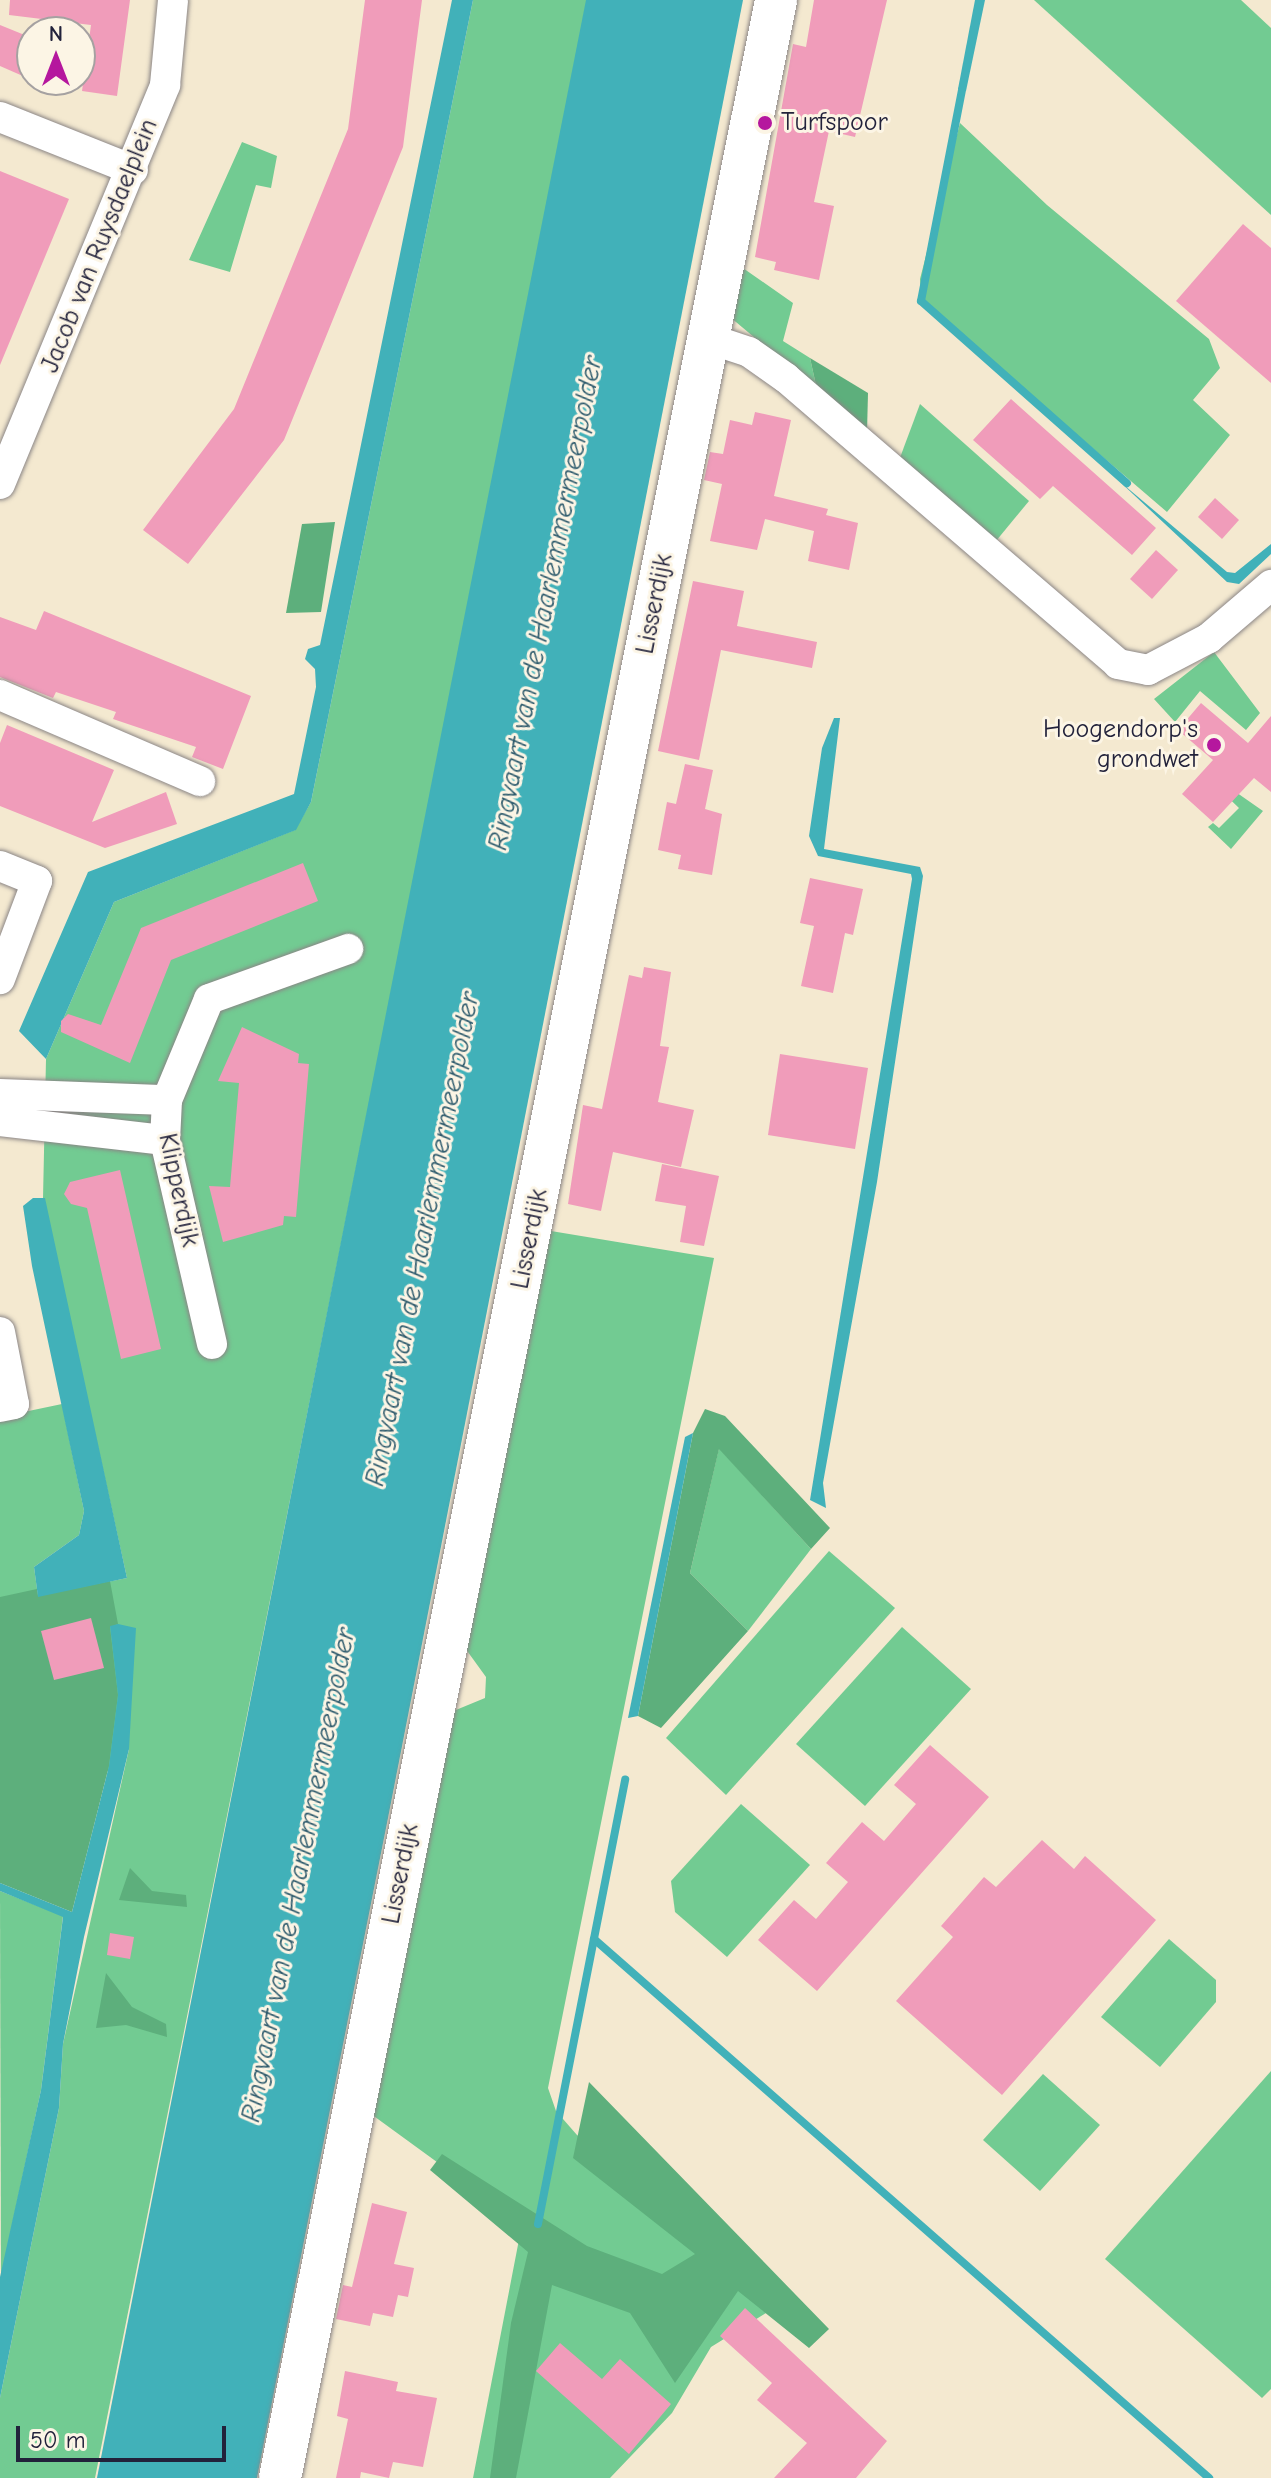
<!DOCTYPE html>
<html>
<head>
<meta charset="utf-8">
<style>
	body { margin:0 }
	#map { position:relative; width:1271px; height:2478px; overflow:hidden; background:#f4e9d0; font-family:"Comic Neue",sans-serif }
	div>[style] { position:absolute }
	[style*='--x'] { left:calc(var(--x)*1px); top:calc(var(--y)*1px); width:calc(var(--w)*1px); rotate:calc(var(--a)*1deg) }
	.green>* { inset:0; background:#72cb92 }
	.forest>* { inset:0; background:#5daf7c }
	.water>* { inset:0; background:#41b1b9 }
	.stream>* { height:8px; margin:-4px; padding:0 4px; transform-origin:4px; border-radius:4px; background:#41b1b9 }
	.building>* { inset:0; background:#f09cba }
	.roads { filter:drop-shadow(0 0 2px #8b8686) drop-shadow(0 0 2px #8b8686) }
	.street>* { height:30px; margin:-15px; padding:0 15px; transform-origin:15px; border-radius:15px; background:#fff }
	.secondary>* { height:42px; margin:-21px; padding:0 21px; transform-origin:21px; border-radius:21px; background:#fff }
	.dots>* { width:22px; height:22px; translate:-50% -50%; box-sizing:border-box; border:4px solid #fcf5e5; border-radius:50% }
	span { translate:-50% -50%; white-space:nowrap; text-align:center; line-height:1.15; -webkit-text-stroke:6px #fcf5e5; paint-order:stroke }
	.poi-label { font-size:26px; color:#22223b }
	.left { translate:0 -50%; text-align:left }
	.right { translate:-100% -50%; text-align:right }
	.street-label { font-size:26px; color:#22223b }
	.water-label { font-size:28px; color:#2e5b6d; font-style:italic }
	.north { position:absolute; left:16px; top:16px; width:80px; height:80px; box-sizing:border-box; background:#fcf5e5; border:2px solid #a5a1a1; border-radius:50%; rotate:0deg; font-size:22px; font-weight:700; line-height:32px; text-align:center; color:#22223b }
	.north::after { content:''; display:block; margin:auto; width:28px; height:36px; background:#b5179e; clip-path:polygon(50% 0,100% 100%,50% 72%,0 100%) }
	.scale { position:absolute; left:16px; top:2426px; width:210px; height:36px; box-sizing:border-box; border:4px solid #22223b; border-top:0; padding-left:10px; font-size:24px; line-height:28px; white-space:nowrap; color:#22223b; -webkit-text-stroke:6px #fcf5e5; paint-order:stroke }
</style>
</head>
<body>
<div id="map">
	<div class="green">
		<i style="clip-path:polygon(473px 0,589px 0,95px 2478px,0 2478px,0 2398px,59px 2108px,63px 2044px,129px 1749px,0 1883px,0 1417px,62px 1404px,84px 1511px,79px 1535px,34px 1567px,38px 1596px,127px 1578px,43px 1198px,46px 1059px,114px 902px,295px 830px,311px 802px)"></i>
		<i style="clip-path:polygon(1034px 0,1241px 0,1271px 28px,1271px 215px)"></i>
		<i style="clip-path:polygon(960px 123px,1047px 205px,1209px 339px,1220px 368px,1193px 400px,1230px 435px,1167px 512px,921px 301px,920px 279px)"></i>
		<i style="clip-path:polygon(242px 142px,277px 156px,271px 188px,256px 185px,230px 272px,189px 260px)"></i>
		<i style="clip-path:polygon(740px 266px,793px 303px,783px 341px,810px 358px,817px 390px,730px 317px)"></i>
		<i style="clip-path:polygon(920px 404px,1029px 501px,996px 541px,898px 463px)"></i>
		<i style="clip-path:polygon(1214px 652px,1260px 713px,1246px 730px,1200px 691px,1175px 722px,1154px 699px)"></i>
		<i style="clip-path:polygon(1220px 781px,1263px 811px,1231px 849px,1208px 827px,1213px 823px,1219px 828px,1239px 808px,1213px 783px)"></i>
		<i style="clip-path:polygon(551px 1231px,714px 1258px,548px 2088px,556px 2111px,577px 2135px,705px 2234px,782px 2303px,711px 2347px,672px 2413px,610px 2478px,473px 2478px,522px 2224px,371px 2114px,451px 1712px,485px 1698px,486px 1677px,465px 1648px)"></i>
		<i style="clip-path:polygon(719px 1448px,811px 1549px,748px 1631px,690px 1573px)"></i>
		<i style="clip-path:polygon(829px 1551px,895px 1608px,726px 1795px,666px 1738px)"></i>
		<i style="clip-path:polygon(902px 1627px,971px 1689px,865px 1806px,796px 1744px)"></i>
		<i style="clip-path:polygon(741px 1804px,810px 1865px,727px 1957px,675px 1912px,671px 1881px)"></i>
		<i style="clip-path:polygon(0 1891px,63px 1916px,41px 2090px,1px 2277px)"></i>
		<i style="clip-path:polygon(1169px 1939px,1216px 1980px,1216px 2002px,1160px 2067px,1101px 2017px)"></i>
		<i style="clip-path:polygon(1271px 2071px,1271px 2389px,1262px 2398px,1105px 2259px)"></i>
		<i style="clip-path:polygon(1043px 2074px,1100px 2125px,1040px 2191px,983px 2140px)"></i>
	</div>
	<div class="forest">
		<i style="clip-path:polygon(810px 358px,868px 393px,867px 432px,817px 390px)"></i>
		<i style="clip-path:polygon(335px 522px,321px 612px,286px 613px,302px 524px)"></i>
		<i style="clip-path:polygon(705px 1409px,725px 1416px,830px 1528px,811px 1549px,719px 1449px,690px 1573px,748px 1631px,661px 1728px,638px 1716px,693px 1433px)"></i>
		<i style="clip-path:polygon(110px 1581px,118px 1624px,110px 1627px,118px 1695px,109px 1766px,72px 1912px,0 1883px,0 1597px,37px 1589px,38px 1596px)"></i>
		<i style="clip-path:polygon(130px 1868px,152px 1891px,186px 1895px,187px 1907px,119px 1900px)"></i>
		<i style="clip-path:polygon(106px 1973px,132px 2007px,166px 2024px,167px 2037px,126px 2025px,96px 2028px)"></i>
		<i style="clip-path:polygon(589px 2082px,829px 2329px,809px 2348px,738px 2291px,675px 2383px,630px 2313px,552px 2285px,516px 2478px,490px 2478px,511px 2323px,528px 2252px,430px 2170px,442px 2154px,587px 2246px,662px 2274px,695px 2254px,573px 2158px)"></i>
	</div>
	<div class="water">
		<i style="clip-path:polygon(452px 0,473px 0,311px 802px,296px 830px,114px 902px,46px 1059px,19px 1031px,88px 872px,294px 794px,316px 687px,315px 669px,305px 659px,308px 649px,320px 645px)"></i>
		<i style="clip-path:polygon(586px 0,743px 0,388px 1818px,257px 2478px,97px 2478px)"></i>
		<i style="clip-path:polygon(975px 0,985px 0,966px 91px,958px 89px)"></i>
		<i style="clip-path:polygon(1118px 480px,1227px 572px,1235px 573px,1271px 544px,1271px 554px,1239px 584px,1227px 582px)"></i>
		<i style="clip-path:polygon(834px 718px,840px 718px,824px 849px,920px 867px,923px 876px,877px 1182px,823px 1483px,826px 1508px,810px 1500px,912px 879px,911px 874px,818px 856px,809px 836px,822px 748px)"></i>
		<i style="clip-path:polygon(33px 1198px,45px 1198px,127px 1578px,38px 1597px,34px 1567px,79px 1535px,84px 1511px,32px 1266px,23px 1206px)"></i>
		<i style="clip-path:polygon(693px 1433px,638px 1716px,628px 1718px,685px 1437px)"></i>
		<i style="clip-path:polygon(118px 1624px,136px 1628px,129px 1749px,84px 1937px,63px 2044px,59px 2108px,0 2398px,0 2277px,41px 2090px,63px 1917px,0 1891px,0 1883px,72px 1912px,109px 1766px,118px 1695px,110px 1626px)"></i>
	</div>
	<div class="stream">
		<i style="--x:962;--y:90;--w:215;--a:101"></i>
		<i style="--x:921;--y:301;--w:275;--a:41.5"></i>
		<i style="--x:594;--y:1939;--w:818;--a:41.23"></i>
		<i style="--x:538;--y:2224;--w:453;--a:-78.9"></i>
	</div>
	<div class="building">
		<i style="clip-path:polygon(10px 0,130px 0,117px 96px,82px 91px,91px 25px,9px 15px)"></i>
		<i style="clip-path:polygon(365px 0,422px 0,403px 147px,284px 440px,188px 564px,143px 530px,234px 409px,348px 129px)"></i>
		<i style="clip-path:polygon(814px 0,887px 0,855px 137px,829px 131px,814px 202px,834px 206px,819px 280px,774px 270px,776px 262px,755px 257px,793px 44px,806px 47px)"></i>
		<i style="clip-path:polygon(0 25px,32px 38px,32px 80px,0 66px)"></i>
		<i style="clip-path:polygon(0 171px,69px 199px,0 365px)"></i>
		<i style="clip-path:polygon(1243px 224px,1271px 248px,1271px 383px,1176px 301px)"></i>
		<i style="clip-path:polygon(1011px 399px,1156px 528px,1132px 555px,1053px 486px,1040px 499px,973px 440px)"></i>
		<i style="clip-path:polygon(755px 412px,791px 420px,774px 496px,828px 509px,826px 515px,858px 523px,849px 570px,808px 561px,814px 531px,765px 519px,757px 550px,710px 541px,722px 484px,704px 480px,710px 452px,723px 454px,730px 420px,752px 425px)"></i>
		<i style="clip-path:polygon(1215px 498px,1239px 520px,1222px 539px,1198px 517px)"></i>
		<i style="clip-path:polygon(1156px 550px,1178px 570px,1152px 599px,1130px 579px)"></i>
		<i style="clip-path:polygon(693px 581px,744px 591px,737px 626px,817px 642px,812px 668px,721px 650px,699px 760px,658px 751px)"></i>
		<i style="clip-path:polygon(44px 611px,251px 696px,223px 769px,192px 757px,196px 747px,113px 719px,116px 712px,56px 692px,53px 698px,0 677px,0 617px,36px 630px)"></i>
		<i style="clip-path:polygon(1201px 703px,1248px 743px,1271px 716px,1271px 792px,1254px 778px,1213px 822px,1182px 794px,1213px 760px,1178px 730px)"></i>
		<i style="clip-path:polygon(7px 725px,114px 770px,92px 822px,166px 792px,177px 824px,105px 848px,0 806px,0 743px)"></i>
		<i style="clip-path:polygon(685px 764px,713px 770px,705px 809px,722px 814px,712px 875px,678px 869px,681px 855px,658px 850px,667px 802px,676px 804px)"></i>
		<i style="clip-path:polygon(303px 863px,318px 901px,171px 960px,130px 1063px,61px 1032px,61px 1021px,68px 1014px,101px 1025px,141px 928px)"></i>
		<i style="clip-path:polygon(810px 878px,863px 889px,853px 935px,845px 933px,833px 993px,801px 986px,814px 926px,800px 923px)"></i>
		<i style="clip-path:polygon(644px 967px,671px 972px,660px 1046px,669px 1047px,658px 1102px,694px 1110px,681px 1167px,613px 1152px,601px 1211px,568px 1204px,583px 1105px,602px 1109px,629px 975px,642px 978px)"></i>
		<i style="clip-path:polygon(242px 1027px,299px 1054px,298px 1063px,309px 1064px,296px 1217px,284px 1216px,283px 1225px,223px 1242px,209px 1186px,230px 1187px,239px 1083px,218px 1081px)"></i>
		<i style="clip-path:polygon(780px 1054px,868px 1068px,855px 1149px,768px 1135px)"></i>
		<i style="clip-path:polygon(662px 1164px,719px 1176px,704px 1246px,680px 1242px,686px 1206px,655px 1201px)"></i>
		<i style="clip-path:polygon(120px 1170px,161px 1349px,121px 1359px,87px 1208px,71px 1204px,64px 1194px,70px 1182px)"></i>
		<i style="clip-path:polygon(91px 1618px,104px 1668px,54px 1680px,41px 1631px)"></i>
		<i style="clip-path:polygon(930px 1745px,989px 1797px,817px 1991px,758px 1940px,794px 1900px,816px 1919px,848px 1882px,826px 1863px,862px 1822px,884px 1841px,916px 1804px,894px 1785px)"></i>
		<i style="clip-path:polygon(1042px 1840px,1074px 1869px,1085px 1856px,1156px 1920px,1002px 2095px,896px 2001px,953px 1937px,941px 1926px,984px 1877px,996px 1887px)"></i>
		<i style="clip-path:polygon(110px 1933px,134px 1937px,130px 1959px,107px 1955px)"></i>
		<i style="clip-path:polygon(372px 2203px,407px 2212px,394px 2264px,414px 2268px,408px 2297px,398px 2295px,393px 2317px,373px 2313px,370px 2326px,336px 2319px,343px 2285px,352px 2287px)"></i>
		<i style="clip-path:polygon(745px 2308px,887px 2441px,856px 2478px,774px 2478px,807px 2443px,757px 2400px,772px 2383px,720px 2336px)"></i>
		<i style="clip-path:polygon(560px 2343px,602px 2379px,620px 2359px,671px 2404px,629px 2454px,536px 2371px)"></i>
		<i style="clip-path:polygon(345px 2371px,398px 2382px,396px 2391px,437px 2398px,423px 2467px,393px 2462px,389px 2478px,361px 2472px,360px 2478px,336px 2478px,348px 2419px,337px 2416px)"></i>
	</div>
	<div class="roads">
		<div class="street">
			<i style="--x:0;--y:117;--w:143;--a:21.7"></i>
			<i style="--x:707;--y:338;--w:44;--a:18.4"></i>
			<i style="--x:749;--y:352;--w:45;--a:35.1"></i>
			<i style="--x:786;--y:378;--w:438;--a:40.7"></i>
			<i style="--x:1118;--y:664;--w:31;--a:11"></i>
			<i style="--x:1148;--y:670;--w:69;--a:-27.7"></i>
			<i style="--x:1209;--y:638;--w:82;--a:-40.5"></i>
			<i style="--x:0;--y:484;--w:432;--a:-67.5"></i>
			<i style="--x:165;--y:85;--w:85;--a:-84.6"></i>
			<i style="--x:0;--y:695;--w:218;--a:23.3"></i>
			<i style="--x:0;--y:866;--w:40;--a:22"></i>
			<i style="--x:37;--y:881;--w:105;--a:110.7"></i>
			<i style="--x:0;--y:1094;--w:167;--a:2.1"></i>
			<i style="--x:0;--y:1121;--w:166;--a:6.6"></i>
			<i style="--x:0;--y:1332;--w:73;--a:79"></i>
			<i style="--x:14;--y:1404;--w:14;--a:168"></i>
			<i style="--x:212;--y:1344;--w:209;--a:-103"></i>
			<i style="--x:165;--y:1140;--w:40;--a:-87.1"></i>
			<i style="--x:167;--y:1100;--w:109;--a:-67.4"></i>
			<i style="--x:209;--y:999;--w:148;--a:-19.8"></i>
		</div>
		<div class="secondary">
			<i style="--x:280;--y:2478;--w:2527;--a:-78.68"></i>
		</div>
	</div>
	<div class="dots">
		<i style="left:765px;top:123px;background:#b5179e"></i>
		<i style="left:1214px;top:745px;background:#b5179e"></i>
	</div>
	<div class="poi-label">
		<span class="left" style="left:781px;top:123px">Turfspoor</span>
		<span class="right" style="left:1198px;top:745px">Hoogendorp's<br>grondwet</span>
	</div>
	<div class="street-label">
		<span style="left:100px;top:246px;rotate:-68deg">Jacob van Ruysdaelplein</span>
		<span style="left:655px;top:604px;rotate:-79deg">Lisserdijk</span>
		<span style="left:178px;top:1190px;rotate:78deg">Klipperdijk</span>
		<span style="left:530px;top:1239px;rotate:-79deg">Lisserdijk</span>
		<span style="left:401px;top:1874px;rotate:-79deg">Lisserdijk</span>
	</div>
	<div class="water-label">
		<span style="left:545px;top:603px;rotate:-79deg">Ringvaart van de Haarlemmermeerpolder</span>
		<span style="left:422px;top:1239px;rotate:-79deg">Ringvaart van de Haarlemmermeerpolder</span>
		<span style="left:298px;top:1875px;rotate:-79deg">Ringvaart van de Haarlemmermeerpolder</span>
	</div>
	<div class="north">N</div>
	<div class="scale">50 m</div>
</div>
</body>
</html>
